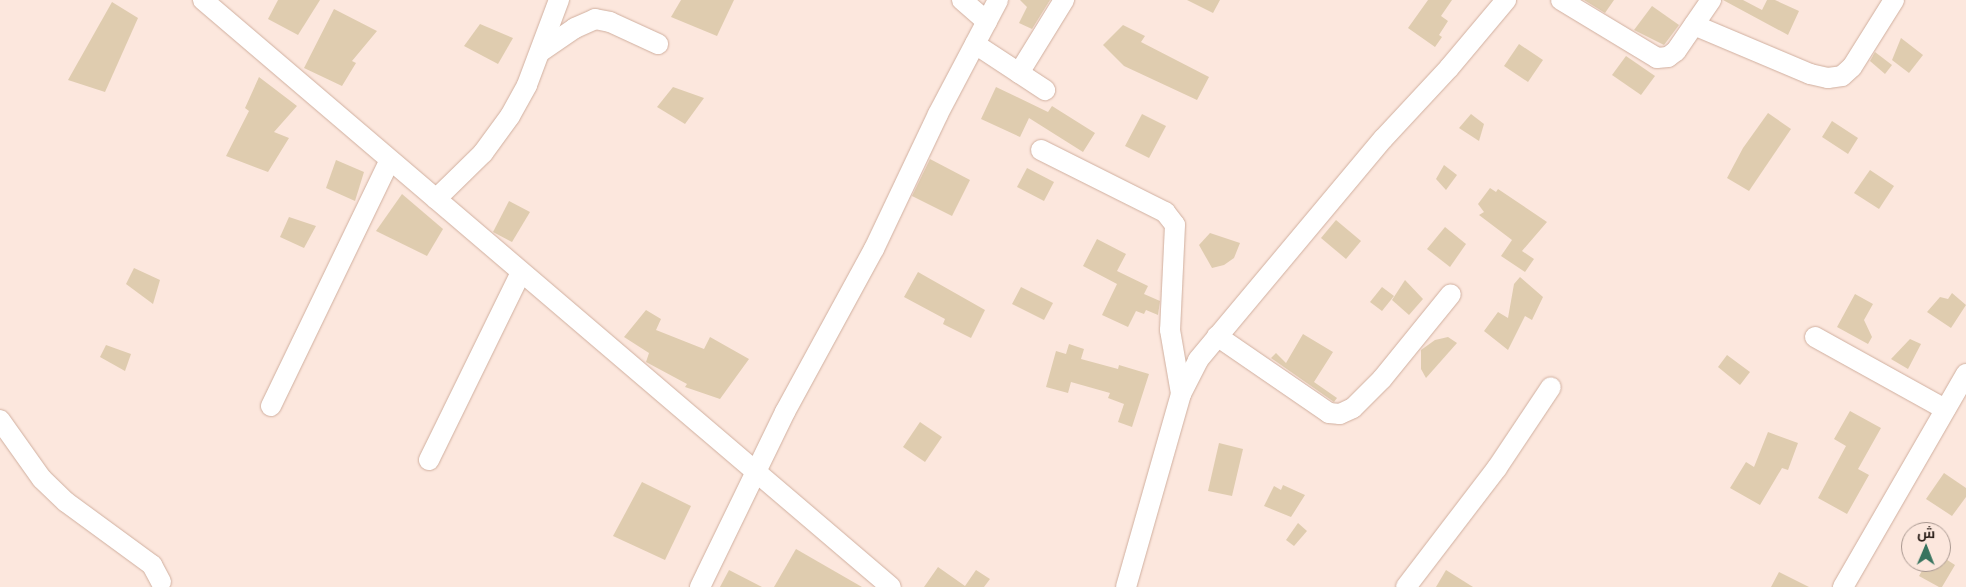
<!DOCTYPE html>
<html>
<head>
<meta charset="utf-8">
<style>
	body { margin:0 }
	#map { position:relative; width:1966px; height:587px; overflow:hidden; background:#fce7dd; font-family:Arial,Cairo,sans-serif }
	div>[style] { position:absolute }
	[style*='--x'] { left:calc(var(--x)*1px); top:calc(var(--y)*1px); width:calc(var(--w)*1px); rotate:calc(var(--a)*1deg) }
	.building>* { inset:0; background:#dfccaf }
	.roads { filter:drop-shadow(0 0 1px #d0af9f) drop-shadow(0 0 1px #d0af9f) }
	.minor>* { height:20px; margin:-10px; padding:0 10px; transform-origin:10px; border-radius:10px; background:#fff }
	span { translate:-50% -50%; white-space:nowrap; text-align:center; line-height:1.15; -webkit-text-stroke:4.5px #fce7dd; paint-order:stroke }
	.north { position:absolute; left:1901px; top:522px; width:50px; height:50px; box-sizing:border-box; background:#fce7dd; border:1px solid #a8978f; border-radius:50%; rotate:1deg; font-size:14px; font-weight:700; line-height:20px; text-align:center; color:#2b1f19 }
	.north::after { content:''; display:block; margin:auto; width:18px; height:22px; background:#38745f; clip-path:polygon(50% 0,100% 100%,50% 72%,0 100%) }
</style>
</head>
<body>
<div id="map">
	<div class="building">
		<i style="clip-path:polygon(278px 0,320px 0,298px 35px,268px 19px)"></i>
		<i style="clip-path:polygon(681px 0,734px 0,717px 36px,671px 17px)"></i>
		<i style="clip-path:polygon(1020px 0,1050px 0,1032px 29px,1019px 23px,1027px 7px)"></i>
		<i style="clip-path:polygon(1187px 0,1220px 0,1213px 13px)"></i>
		<i style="clip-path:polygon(1428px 0,1452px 0,1441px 16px,1448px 21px,1439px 35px,1442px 37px,1435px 47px,1408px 28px)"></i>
		<i style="clip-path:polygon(1584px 0,1614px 0,1605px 13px)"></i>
		<i style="clip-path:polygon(1723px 0,1743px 0,1762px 10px,1767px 0,1775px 0,1799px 11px,1788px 35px)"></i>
		<i style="clip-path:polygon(112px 2px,138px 18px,105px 92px,68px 80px)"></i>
		<i style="clip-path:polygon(1652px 6px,1679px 25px,1664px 45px,1634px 30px)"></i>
		<i style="clip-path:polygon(334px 9px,377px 31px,352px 61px,356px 63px,342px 86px,304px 68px)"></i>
		<i style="clip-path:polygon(480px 24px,513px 38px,498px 64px,464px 46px)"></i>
		<i style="clip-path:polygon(1123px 25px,1145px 36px,1141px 42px,1209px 77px,1197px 100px,1124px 66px,1103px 45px)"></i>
		<i style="clip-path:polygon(1901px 38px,1923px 55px,1909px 73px,1892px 60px)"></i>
		<i style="clip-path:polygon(1519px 44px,1543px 60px,1528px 82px,1504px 66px)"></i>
		<i style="clip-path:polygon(1875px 52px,1892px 65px,1885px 74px,1870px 61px)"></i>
		<i style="clip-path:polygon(1626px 56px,1655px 76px,1641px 95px,1612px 75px)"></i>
		<i style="clip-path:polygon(259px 77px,297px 106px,274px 132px,289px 138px,268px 172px,226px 156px,249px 111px,245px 108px)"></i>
		<i style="clip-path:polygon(673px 87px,704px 98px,685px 124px,657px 107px)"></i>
		<i style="clip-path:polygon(996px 87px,1048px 112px,1052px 106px,1095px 133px,1083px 152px,1029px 118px,1020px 137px,981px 119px)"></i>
		<i style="clip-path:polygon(1768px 113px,1791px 129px,1749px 191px,1727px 178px,1743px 148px)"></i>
		<i style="clip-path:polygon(1142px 114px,1166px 126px,1149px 158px,1125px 146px)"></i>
		<i style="clip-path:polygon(1471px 114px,1484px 124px,1479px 141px,1459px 128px)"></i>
		<i style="clip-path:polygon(1832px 121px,1858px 138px,1848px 154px,1822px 137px)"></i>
		<i style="clip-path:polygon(930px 159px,970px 180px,952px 216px,912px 196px)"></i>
		<i style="clip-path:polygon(336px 160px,364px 172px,355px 201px,326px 188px)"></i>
		<i style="clip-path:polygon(1444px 165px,1457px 175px,1446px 190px,1436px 179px)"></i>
		<i style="clip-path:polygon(1027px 168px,1054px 182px,1044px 201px,1017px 187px)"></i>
		<i style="clip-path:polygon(1870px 170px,1894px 186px,1879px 209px,1854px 193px)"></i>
		<i style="clip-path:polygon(1490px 188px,1496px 192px,1498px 189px,1547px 222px,1522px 251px,1534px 259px,1525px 272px,1501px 256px,1512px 240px,1479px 215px,1484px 212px,1478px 204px)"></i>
		<i style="clip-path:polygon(402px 194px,443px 229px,427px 256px,376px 231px)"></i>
		<i style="clip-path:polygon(509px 201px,530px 212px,512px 242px,493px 232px)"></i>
		<i style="clip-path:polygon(289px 217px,316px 226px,304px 248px,280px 237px)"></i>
		<i style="clip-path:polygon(1336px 220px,1361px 241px,1346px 259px,1321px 238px)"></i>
		<i style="clip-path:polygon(1445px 227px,1466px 244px,1450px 267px,1427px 249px)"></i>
		<i style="clip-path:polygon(1210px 233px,1240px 243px,1234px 258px,1224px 265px,1212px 268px,1199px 245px)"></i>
		<i style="clip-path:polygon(1097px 239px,1126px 254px,1117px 271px,1148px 286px,1144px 294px,1160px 301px,1158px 315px,1146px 310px,1144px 314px,1136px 311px,1128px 327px,1102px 315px,1117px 284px,1083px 266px)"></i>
		<i style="clip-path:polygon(134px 268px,160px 280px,153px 304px,126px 284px)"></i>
		<i style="clip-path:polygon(918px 272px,985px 310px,971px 338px,943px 324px,945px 319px,904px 297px)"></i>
		<i style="clip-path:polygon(1520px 277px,1543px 297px,1532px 320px,1525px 316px,1508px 350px,1484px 331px,1498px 312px,1508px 318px,1514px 284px)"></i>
		<i style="clip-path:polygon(1405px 280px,1423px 299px,1409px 315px,1392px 300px)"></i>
		<i style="clip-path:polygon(1021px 287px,1053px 303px,1044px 320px,1012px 304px)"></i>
		<i style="clip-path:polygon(1382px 287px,1394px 296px,1382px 311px,1370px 302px)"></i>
		<i style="clip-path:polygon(1952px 293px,1966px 305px,1951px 328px,1927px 312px,1940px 297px,1948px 299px)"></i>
		<i style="clip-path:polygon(1855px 294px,1873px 304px,1864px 320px,1872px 337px,1868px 344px,1837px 327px)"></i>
		<i style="clip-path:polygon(646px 310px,661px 319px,656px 330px,704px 349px,710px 337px,749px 359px,720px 399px,685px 387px,687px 384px,646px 362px,649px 353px,624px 337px)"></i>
		<i style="clip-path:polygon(1303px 334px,1333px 352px,1314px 382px,1337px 398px,1334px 402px,1271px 358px,1276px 353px,1286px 363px)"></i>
		<i style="clip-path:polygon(1448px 337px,1457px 343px,1426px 378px,1421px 369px,1421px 350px,1435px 340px)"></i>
		<i style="clip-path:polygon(1910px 339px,1921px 344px,1908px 369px,1891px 359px)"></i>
		<i style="clip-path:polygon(1069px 344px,1084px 349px,1081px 359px,1118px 369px,1119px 365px,1149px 374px,1132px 427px,1118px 422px,1124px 404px,1108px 398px,1110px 393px,1071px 382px,1068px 393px,1046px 387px,1056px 351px,1066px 354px)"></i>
		<i style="clip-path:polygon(106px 345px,131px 354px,125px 371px,100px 357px)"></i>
		<i style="clip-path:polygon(1727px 355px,1750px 372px,1740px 385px,1718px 367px)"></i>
		<i style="clip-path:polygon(1850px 411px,1881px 428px,1858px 469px,1869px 475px,1847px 514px,1818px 498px,1846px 446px,1834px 439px)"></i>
		<i style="clip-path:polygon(920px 422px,942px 437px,925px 462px,903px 447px)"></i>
		<i style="clip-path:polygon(1768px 432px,1798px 443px,1788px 470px,1782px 468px,1760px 505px,1730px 488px,1746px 462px,1754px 467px)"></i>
		<i style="clip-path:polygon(1219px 443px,1243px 449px,1232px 496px,1208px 491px)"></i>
		<i style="clip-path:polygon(1944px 473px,1966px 488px,1966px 497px,1952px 516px,1926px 499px)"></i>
		<i style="clip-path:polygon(642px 482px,691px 506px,665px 560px,613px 536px)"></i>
		<i style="clip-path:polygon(1283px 485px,1305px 495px,1291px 517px,1264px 506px,1274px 486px,1281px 490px)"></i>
		<i style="clip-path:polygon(1298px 523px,1307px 531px,1294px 546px,1286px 540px)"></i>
		<i style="clip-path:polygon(796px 549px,862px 587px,774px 587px)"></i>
		<i style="clip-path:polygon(1941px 556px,1955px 565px,1942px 587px,1939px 587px,1919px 576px,1927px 562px,1941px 562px)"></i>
		<i style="clip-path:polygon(938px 567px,965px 586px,976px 570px,990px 579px,984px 587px,924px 587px)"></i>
		<i style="clip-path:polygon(729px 570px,762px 587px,720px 587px)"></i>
		<i style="clip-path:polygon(1446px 570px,1473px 587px,1436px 587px)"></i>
		<i style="clip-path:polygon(1779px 572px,1809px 587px,1771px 587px)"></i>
	</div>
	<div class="roads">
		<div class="minor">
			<i style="--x:203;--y:0;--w:904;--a:40.47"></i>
			<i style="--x:962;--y:0;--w:33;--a:41"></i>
			<i style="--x:1561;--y:0;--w:112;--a:31.1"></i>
			<i style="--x:1657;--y:58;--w:11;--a:-5"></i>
			<i style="--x:1668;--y:57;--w:10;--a:-37"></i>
			<i style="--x:1676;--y:51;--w:62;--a:-55.5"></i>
			<i style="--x:1694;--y:25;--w:126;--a:22.9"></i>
			<i style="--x:1810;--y:74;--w:18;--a:13"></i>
			<i style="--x:1828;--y:78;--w:14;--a:-8"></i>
			<i style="--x:1842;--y:76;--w:13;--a:-42"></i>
			<i style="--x:1852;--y:67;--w:79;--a:-57.9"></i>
			<i style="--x:975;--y:44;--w:84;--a:33.3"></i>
			<i style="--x:540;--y:52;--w:42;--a:-34.4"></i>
			<i style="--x:575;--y:28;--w:22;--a:-24"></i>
			<i style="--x:595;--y:19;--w:15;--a:11"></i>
			<i style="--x:610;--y:22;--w:53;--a:24.6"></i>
			<i style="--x:1019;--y:73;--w:86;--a:-58.3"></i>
			<i style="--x:1041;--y:150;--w:139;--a:26.6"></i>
			<i style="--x:1165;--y:212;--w:16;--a:52"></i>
			<i style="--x:1175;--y:225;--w:105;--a:92.7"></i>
			<i style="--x:1170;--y:330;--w:65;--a:80.2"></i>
			<i style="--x:436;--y:199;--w:66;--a:-44.4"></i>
			<i style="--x:483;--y:153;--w:46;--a:-53.9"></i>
			<i style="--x:510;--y:116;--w:35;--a:-61"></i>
			<i style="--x:527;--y:85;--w:91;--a:-69.4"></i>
			<i style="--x:1217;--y:336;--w:136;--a:34.5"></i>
			<i style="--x:1329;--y:413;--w:11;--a:5"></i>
			<i style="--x:1340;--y:414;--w:14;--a:-25"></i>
			<i style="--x:1353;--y:408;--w:41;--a:-45"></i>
			<i style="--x:1382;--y:379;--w:109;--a:-50.9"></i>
			<i style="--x:1815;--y:337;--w:149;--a:29"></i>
			<i style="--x:271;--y:406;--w:273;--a:-64.2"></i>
			<i style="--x:0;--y:420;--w:72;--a:54.6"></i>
			<i style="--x:42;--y:479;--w:33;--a:44"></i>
			<i style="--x:66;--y:502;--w:107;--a:36.2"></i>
			<i style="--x:152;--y:565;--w:19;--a:62"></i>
			<i style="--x:429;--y:460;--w:209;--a:-63.9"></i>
			<i style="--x:700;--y:587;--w:195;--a:-64.1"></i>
			<i style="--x:785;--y:412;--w:186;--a:-61.4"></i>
			<i style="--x:874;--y:249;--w:149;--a:-64.6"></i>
			<i style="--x:938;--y:114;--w:129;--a:-62.2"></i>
			<i style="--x:1126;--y:587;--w:201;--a:-74.1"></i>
			<i style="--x:1181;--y:394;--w:38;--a:-63"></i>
			<i style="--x:1198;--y:360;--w:288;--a:-50.1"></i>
			<i style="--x:1383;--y:139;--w:97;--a:-47.1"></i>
			<i style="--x:1449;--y:68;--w:89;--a:-50"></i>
			<i style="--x:1406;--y:587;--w:150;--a:-52.6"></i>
			<i style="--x:1497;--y:468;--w:97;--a:-56.3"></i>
			<i style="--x:1843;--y:587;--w:246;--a:-60"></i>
		</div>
	</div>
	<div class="north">ش</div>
</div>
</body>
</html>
